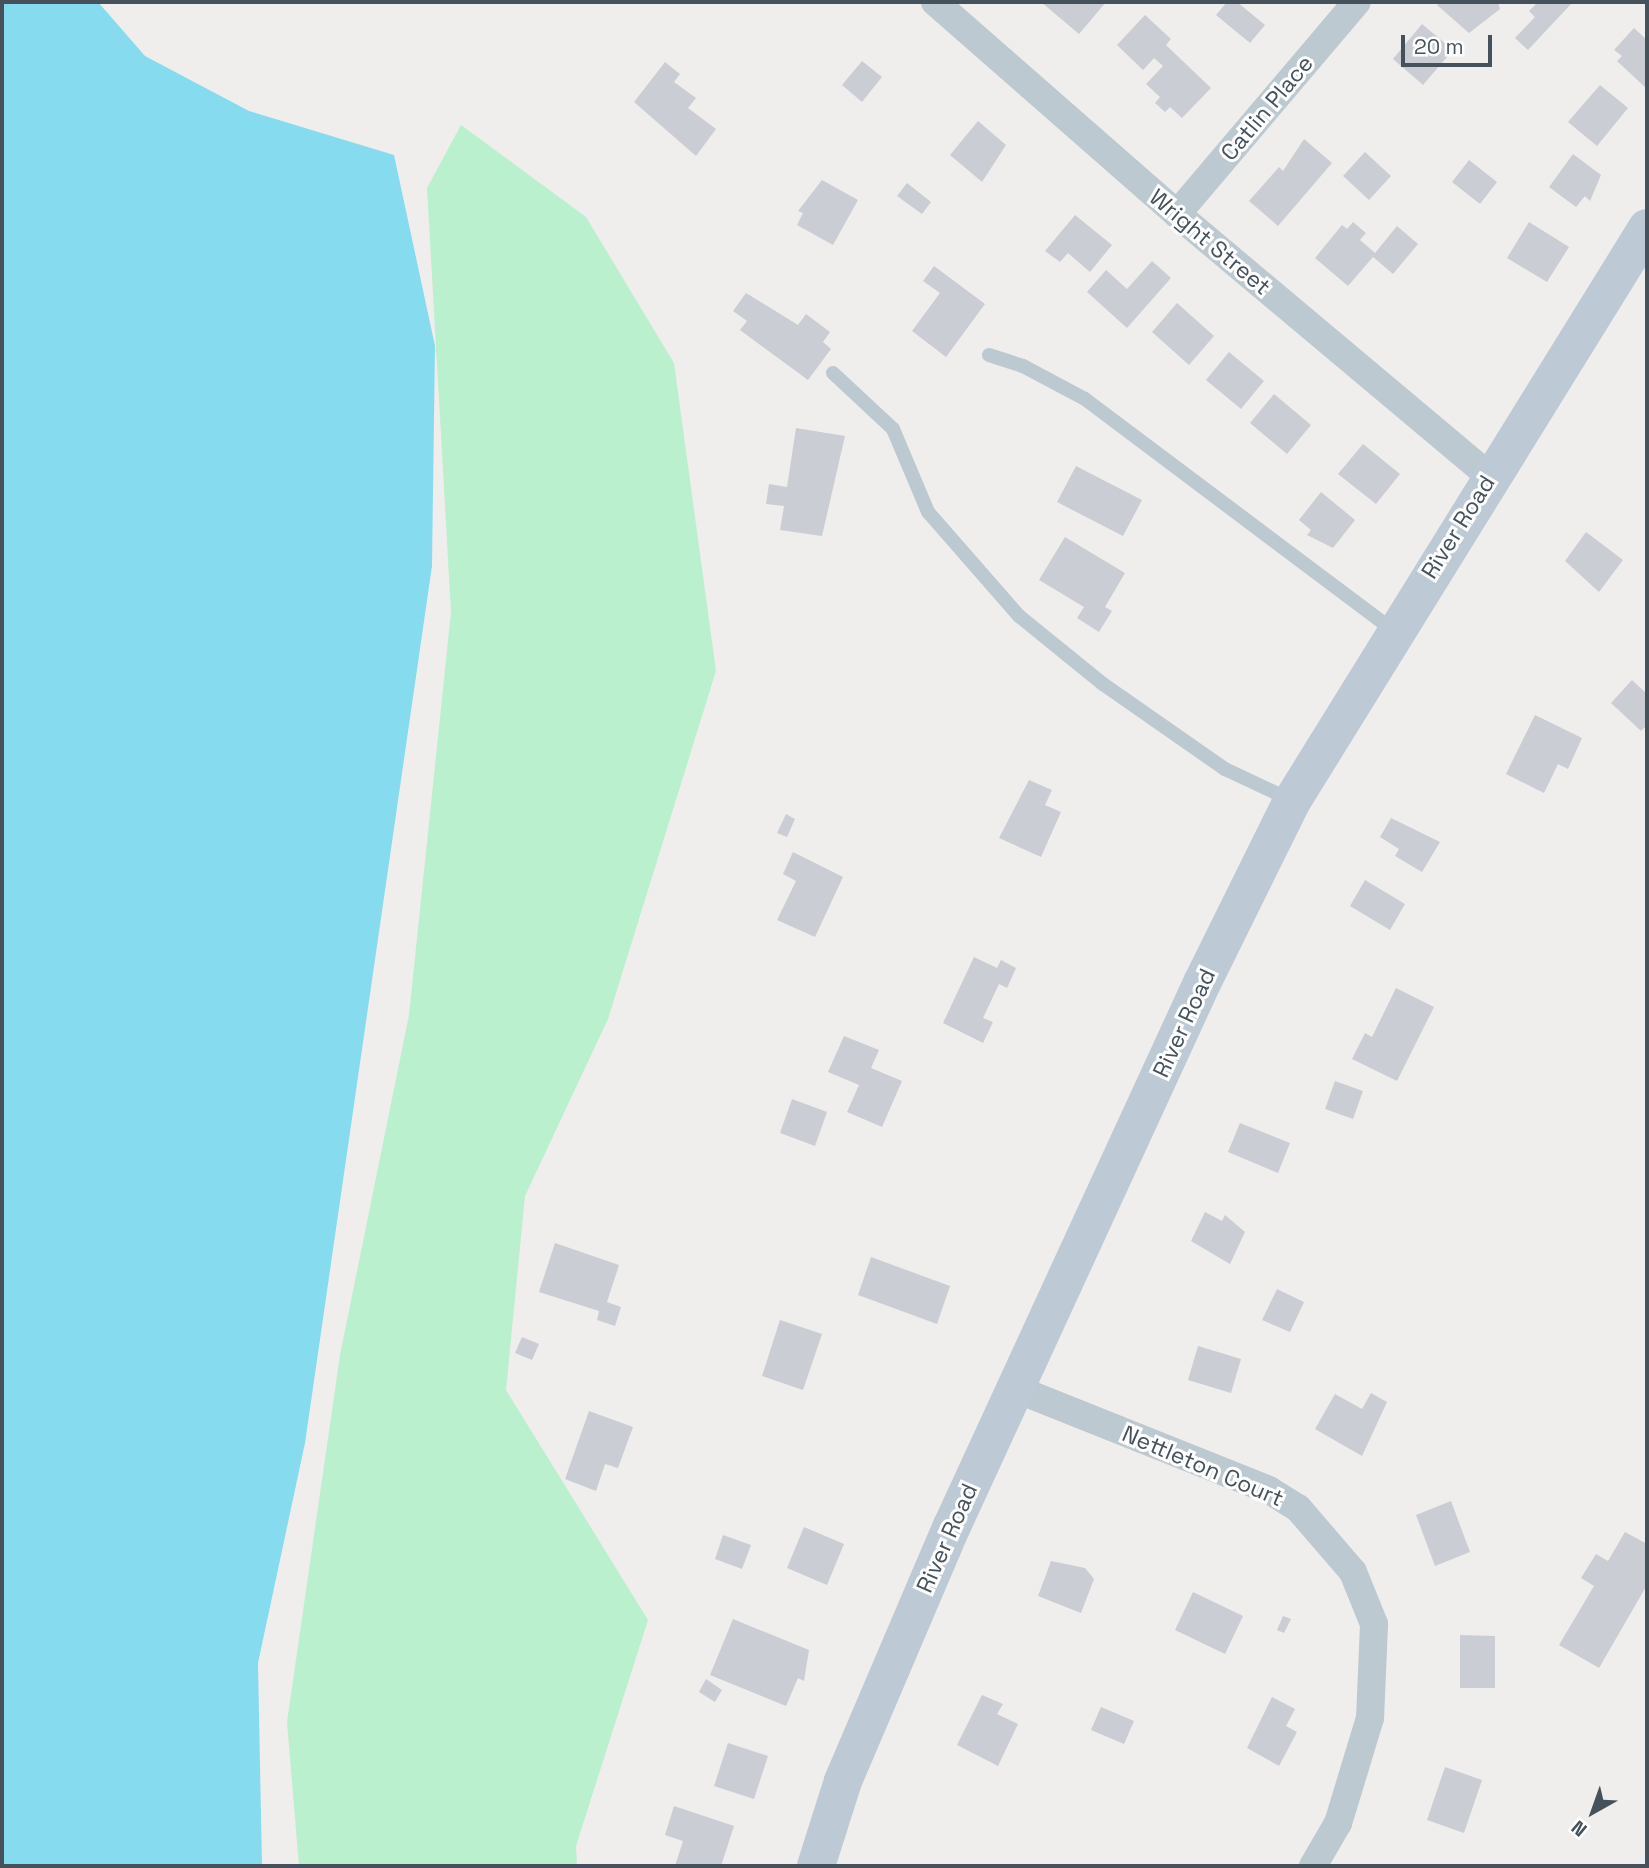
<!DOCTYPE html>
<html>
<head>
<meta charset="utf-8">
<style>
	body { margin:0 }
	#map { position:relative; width:1649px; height:1868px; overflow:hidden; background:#f0eded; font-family:"Space Grotesk",sans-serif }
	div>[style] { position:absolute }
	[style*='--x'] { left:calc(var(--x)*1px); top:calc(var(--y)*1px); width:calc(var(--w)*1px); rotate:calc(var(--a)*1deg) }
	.green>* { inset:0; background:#baf0cd }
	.water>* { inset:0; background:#86dcee }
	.building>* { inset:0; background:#cacdd3 }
	.lane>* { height:14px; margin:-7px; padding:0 7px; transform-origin:7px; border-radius:7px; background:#bdc9d0 }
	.street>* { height:28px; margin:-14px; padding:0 14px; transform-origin:14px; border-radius:14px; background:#bdc9d0 }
	.secondary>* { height:38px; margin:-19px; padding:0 19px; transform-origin:19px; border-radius:19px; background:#bdcad5 }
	span { translate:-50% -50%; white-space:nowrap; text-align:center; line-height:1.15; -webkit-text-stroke:6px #fff; paint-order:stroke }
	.street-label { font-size:23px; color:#45525b }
	.frame { position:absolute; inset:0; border:4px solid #45525b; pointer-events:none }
	.north { position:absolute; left:1558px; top:1777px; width:70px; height:70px; -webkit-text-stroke:5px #fff; paint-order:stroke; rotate:220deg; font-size:19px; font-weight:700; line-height:28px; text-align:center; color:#45525b }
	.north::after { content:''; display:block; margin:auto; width:24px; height:32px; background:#45525b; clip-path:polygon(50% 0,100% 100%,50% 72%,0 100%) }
	.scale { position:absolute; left:1401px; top:35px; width:91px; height:32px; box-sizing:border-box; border:4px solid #45525b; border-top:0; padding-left:9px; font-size:21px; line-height:24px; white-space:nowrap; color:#45525b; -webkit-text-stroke:5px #fff; paint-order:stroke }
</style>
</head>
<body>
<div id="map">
	<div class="green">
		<i style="clip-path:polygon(461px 125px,586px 217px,674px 363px,716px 671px,608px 1019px,525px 1196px,506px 1390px,648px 1620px,576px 1846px,577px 1866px,299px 1866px,287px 1722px,340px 1355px,409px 1015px,451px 612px,427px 188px)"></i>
	</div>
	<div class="water">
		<i style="clip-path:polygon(2px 2px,98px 2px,145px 56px,249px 111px,394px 155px,435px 346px,432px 566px,305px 1443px,258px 1663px,262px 1866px,2px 1866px)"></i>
	</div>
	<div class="building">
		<i style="clip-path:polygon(1041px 2px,1106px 2px,1079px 34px)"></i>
		<i style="clip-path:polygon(1227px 2px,1237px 2px,1265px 25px,1250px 43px,1216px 15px)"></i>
		<i style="clip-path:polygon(1440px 2px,1498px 2px,1500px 9px,1469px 33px,1437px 5px)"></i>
		<i style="clip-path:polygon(1538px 2px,1572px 3px,1528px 50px,1515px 38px,1535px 17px,1529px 11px)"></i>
		<i style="clip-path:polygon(1145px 15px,1171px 39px,1166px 45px,1211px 88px,1182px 118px,1170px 107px,1165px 112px,1155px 103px,1160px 97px,1146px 84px,1163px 66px,1154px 58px,1143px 70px,1117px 45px)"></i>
		<i style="clip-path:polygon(1422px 24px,1453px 50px,1423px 85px,1393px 59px)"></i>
		<i style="clip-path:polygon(1634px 28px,1647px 40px,1647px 89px,1617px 61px,1622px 56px,1614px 50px)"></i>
		<i style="clip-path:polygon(862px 61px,882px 77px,862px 102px,842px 85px)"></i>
		<i style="clip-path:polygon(665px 62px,680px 74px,674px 82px,696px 98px,688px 108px,716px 129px,696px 156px,634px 102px)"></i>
		<i style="clip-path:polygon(1600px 85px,1628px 108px,1597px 146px,1568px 122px)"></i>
		<i style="clip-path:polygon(978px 121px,1006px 145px,982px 182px,950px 155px)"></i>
		<i style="clip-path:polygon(1304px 139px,1332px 163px,1278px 226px,1249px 201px,1279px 167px,1283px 171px)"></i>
		<i style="clip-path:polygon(1365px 152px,1391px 176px,1369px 200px,1343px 176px)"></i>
		<i style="clip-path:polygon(1573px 154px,1601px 175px,1590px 201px,1585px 196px,1576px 207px,1549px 187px)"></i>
		<i style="clip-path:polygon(1469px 160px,1497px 182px,1480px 204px,1452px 182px)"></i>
		<i style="clip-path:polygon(822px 180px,858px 200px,833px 245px,797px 225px,803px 213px,798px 211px)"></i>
		<i style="clip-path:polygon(907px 183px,931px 202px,922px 214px,897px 196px)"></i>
		<i style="clip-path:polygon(1075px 215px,1112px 245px,1090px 272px,1068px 253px,1060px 262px,1045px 251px)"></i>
		<i style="clip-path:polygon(1353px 222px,1366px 233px,1360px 240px,1375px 253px,1397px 226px,1418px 244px,1393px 274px,1373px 257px,1348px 286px,1315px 258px,1342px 225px,1347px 229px)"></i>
		<i style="clip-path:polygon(1529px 222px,1569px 247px,1547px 282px,1507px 258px)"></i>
		<i style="clip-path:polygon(1152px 261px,1171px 278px,1127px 328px,1087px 292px,1106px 270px,1127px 289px)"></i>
		<i style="clip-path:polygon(934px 266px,985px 304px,946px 357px,912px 331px,940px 293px,923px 281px)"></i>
		<i style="clip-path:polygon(746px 293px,798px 325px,806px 314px,830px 332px,823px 342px,831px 349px,808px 380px,740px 330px,747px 321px,733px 311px)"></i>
		<i style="clip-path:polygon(1177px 303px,1214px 336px,1189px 365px,1152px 332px)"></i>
		<i style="clip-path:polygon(1229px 352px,1264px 381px,1241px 409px,1206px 380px)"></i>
		<i style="clip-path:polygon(1274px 394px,1311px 425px,1287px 454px,1250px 423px)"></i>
		<i style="clip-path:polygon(796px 428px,845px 436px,822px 536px,780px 530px,784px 506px,766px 504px,769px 484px,787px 487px)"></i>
		<i style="clip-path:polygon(1363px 444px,1400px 474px,1376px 504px,1338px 474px)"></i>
		<i style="clip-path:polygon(1076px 466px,1142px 500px,1123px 536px,1057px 502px)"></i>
		<i style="clip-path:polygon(1321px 492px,1355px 520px,1333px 548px,1307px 535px,1311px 530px,1299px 520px)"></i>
		<i style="clip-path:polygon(1586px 532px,1623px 560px,1599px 592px,1565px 561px)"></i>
		<i style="clip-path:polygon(1065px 537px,1125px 573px,1105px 607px,1112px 611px,1099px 632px,1077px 618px,1084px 607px,1039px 580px)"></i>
		<i style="clip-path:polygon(1632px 680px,1647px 694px,1647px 725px,1641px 731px,1611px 703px)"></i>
		<i style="clip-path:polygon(1535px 715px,1582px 738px,1568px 769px,1558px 764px,1544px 793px,1506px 774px)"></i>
		<i style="clip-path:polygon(1029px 780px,1052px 790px,1045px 805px,1061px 812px,1041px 857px,999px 838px)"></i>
		<i style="clip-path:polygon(786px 814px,795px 819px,787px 837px,777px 833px)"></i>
		<i style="clip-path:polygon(1391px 818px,1440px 842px,1422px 872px,1395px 856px,1399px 849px,1380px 837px)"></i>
		<i style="clip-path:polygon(793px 852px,843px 877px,815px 937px,777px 920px,796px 881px,783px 874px)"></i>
		<i style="clip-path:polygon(1365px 880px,1405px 904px,1390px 930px,1350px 906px)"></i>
		<i style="clip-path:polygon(974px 957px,997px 968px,1001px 960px,1016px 968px,1007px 988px,999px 984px,983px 1018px,993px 1022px,983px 1043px,943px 1023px)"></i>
		<i style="clip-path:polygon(1396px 988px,1434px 1007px,1397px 1081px,1352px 1059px,1365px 1033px,1372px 1037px)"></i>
		<i style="clip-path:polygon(844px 1036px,879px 1050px,871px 1068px,902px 1081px,882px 1127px,847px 1112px,859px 1085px,828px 1072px)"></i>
		<i style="clip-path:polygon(1335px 1081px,1363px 1091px,1353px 1119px,1325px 1109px)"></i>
		<i style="clip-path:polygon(792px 1099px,827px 1112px,815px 1146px,780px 1133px)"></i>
		<i style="clip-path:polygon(1240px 1123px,1290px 1143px,1278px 1173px,1228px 1152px)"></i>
		<i style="clip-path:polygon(1205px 1212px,1222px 1221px,1225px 1215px,1245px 1232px,1230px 1264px,1191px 1241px)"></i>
		<i style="clip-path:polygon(555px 1243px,619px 1265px,607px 1302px,621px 1307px,615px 1326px,597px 1320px,599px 1311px,539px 1292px)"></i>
		<i style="clip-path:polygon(871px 1257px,950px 1286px,937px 1324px,858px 1295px)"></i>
		<i style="clip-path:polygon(1277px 1289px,1304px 1302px,1290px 1332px,1262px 1320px)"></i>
		<i style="clip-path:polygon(780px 1320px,822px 1334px,803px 1390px,762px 1376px)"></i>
		<i style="clip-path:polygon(522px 1337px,539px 1344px,532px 1360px,515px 1353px)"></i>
		<i style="clip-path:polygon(1198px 1346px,1241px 1359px,1231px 1393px,1188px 1380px)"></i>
		<i style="clip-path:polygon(1371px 1393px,1387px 1402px,1362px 1456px,1315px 1429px,1335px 1394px,1362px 1409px)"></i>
		<i style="clip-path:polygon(589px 1411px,633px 1427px,618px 1468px,605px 1464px,596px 1491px,565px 1479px)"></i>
		<i style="clip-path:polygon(1451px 1501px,1470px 1552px,1435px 1566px,1416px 1515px)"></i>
		<i style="clip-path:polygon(804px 1527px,844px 1544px,827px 1585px,787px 1568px)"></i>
		<i style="clip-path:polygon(1625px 1532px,1647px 1544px,1647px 1585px,1599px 1668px,1559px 1645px,1594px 1586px,1581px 1578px,1596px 1554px,1608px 1561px)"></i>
		<i style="clip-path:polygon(723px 1535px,751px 1545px,742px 1569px,715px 1559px)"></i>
		<i style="clip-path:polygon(1051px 1561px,1085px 1568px,1094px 1579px,1081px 1613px,1038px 1596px)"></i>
		<i style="clip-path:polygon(1193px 1592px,1243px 1616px,1225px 1654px,1175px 1630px)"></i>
		<i style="clip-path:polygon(1283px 1616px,1291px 1619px,1284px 1633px,1277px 1630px)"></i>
		<i style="clip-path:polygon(733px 1619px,809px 1650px,804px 1681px,798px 1678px,786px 1706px,710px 1675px)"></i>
		<i style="clip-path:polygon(1460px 1635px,1495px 1636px,1495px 1688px,1460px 1688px)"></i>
		<i style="clip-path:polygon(706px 1679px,722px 1690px,715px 1702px,699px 1692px)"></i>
		<i style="clip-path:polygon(982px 1695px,1003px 1704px,997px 1714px,1018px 1724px,998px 1766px,957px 1745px)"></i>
		<i style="clip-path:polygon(1272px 1697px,1295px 1709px,1286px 1726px,1297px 1732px,1279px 1766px,1247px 1748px)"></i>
		<i style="clip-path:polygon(1101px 1707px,1134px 1721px,1124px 1744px,1091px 1730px)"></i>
		<i style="clip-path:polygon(728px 1743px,768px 1756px,754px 1799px,714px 1786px)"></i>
		<i style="clip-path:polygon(1445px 1767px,1482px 1780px,1464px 1833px,1427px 1820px)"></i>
		<i style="clip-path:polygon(674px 1806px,734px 1826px,721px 1866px,675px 1866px,683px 1841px,665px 1835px)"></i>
	</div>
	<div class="lane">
		<i style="--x:989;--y:355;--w:36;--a:18"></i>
		<i style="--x:1023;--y:366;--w:70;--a:28"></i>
		<i style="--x:1085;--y:399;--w:385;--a:36.9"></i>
		<i style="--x:833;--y:373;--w:82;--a:43"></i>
		<i style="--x:893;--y:429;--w:90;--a:67.1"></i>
		<i style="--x:928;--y:512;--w:138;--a:48.8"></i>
		<i style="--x:1019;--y:616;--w:108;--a:39"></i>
		<i style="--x:1103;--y:684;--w:149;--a:34.9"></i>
		<i style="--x:1225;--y:769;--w:73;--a:25.2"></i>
	</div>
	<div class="street">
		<i style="--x:935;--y:2;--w:322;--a:41.2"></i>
		<i style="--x:1177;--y:214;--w:407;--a:40"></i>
		<i style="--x:1177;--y:214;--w:278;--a:-49.7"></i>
		<i style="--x:1014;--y:1388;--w:275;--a:21.8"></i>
		<i style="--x:1269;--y:1490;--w:34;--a:32"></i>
		<i style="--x:1298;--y:1508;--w:84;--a:49.3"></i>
		<i style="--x:1353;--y:1572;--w:56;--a:68"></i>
		<i style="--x:1374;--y:1624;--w:94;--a:92.4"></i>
		<i style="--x:1370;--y:1718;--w:110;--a:106.9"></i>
		<i style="--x:1338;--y:1823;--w:50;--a:120.2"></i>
	</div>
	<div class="secondary">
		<i style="--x:816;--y:1866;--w:89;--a:-72.4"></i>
		<i style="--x:843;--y:1781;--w:277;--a:-66.9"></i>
		<i style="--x:952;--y:1526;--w:598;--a:-65.28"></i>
		<i style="--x:1202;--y:983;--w:203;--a:-63.7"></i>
		<i style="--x:1292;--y:801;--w:674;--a:-58.22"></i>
	</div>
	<div class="street-label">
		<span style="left:1267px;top:108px;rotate:-50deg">Catlin Place</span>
		<span style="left:1210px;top:242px;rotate:40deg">Wright Street</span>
		<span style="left:1458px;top:527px;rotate:-58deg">River Road</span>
		<span style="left:1184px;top:1023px;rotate:-65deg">River Road</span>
		<span style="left:1203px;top:1466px;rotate:23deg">Nettleton Court</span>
		<span style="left:947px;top:1538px;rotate:-66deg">River Road</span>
	</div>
	<div class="frame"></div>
	<div class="north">N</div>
	<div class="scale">20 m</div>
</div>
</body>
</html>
